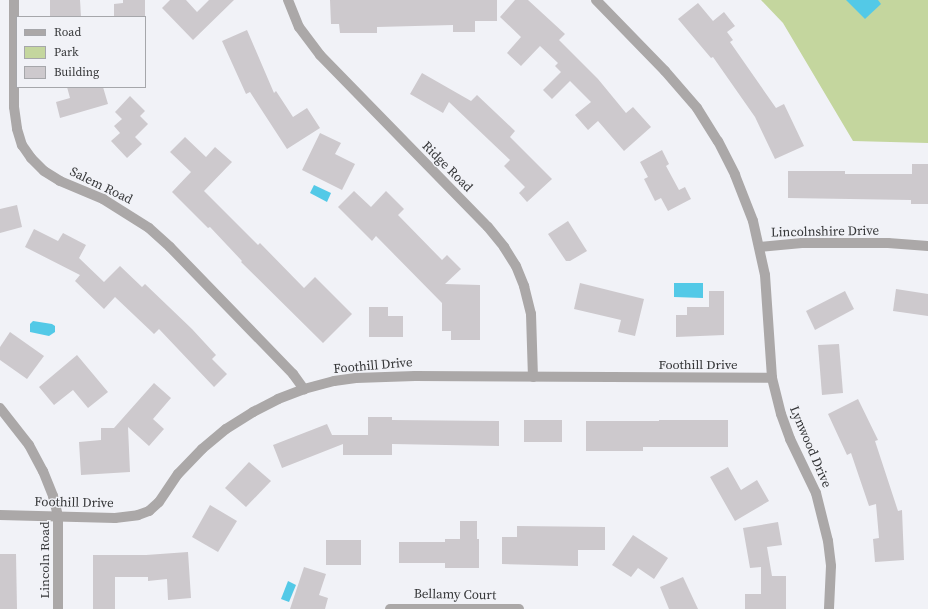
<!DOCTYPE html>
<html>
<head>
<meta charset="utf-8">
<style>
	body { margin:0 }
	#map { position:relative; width:928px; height:609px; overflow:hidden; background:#f1f2f7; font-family:"Source Serif 4",serif }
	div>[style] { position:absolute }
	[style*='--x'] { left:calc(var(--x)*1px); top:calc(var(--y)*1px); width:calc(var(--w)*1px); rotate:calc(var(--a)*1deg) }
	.green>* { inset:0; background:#c4d69e }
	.water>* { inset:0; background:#53c9e7 }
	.building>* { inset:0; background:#cdc9cd }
	.minor>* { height:10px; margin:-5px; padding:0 5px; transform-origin:5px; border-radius:5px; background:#aba8a8 }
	span { translate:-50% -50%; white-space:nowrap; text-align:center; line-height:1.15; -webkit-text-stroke:3px #f1f2f7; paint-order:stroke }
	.street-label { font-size:13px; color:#353638 }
	.legend { position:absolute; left:16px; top:16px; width:130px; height:72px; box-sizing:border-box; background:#f1f2f7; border:1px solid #a6a7ab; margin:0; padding:5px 7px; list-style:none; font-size:12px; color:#353638 }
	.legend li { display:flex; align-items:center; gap:8px; height:20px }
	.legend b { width:20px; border:1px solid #a6a7ab }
</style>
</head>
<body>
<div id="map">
	<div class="green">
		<i style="clip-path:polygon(761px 0,928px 0,928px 143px,853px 141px,783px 23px)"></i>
	</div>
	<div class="water">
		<i style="clip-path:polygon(846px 0,878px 0,881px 4px,865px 19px)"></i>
		<i style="clip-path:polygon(314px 185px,331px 193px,327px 202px,310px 193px)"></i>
		<i style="clip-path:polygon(674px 283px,703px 283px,703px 298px,674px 297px)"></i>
		<i style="clip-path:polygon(33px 321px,52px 324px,55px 326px,55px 332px,49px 336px,30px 332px,30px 324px)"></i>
		<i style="clip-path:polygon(288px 581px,296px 585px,289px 602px,281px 599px)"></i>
	</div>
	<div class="building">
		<i style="clip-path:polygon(50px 0,80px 0,81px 17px,50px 17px)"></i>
		<i style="clip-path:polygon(123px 0,145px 0,145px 17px,114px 17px,114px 4px,123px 3px)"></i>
		<i style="clip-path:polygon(170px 0,186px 0,197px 12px,209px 0,234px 0,193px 40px,162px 8px)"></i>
		<i style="clip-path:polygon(330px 0,497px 0,497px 21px,475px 21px,475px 32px,453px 32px,453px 25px,377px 27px,377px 33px,340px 33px,339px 24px,331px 24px)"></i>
		<i style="clip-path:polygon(515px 0,528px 0,565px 34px,559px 40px,598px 79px,626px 113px,633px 107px,651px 127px,624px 151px,598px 121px,588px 130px,575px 115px,591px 102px,570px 81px,552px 99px,543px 90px,561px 72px,555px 66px,558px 63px,540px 46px,521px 66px,507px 53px,521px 37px,500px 17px)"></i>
		<i style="clip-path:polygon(698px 3px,713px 21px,724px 12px,735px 26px,727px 32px,733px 40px,730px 42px,776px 108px,784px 104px,804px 146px,775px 159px,755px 117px,713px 57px,711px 58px,678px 19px)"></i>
		<i style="clip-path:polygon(247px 30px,274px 93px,276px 91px,293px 117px,307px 108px,320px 128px,287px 149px,250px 92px,246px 94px,222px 41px)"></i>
		<i style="clip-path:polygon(422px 73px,471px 101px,477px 95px,515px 131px,510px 137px,552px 179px,527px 202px,519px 193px,525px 187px,504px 166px,510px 160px,449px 102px,443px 113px,410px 94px)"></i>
		<i style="clip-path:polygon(67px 87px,103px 87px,108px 104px,60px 118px,56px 102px,70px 98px)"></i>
		<i style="clip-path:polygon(130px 96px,145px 111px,140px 116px,148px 124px,135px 137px,142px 144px,127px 158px,111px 141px,120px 133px,114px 126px,122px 119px,115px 112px)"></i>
		<i style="clip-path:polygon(320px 133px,341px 143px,335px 154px,355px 164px,342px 190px,302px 170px)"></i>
		<i style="clip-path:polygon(185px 137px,206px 157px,215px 147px,232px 162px,204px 191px,258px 245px,260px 243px,304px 288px,315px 277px,352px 314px,323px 343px,241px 262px,242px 261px,210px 227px,208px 228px,172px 192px,191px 172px,170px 152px)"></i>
		<i style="clip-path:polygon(662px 150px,669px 164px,666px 166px,679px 190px,685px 187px,691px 199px,668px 211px,661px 198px,655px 201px,644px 179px,648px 177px,640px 162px)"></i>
		<i style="clip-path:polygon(912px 164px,928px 164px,928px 204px,911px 204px,911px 200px,788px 198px,788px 171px,845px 171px,845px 174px,912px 174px)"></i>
		<i style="clip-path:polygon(354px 191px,371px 207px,386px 191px,404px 209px,398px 215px,442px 260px,447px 255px,461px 269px,445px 284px,480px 285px,480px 340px,451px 340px,451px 331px,442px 331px,442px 303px,376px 236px,372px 241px,338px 207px)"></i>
		<i style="clip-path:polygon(17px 205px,22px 227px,0 233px,0 209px)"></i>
		<i style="clip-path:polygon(568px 221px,587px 251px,570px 261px,566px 261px,548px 234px)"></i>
		<i style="clip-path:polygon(34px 229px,58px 241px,63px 233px,86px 245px,79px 258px,104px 282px,120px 266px,142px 287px,145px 284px,192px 329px,216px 355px,212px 359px,227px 374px,214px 387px,159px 329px,154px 334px,115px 297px,104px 309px,75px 281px,80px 275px,25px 247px)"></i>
		<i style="clip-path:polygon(580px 283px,644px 299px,635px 336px,618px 332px,621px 320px,574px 309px)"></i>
		<i style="clip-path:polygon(896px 289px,928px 294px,928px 316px,893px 311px)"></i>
		<i style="clip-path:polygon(709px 291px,724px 291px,724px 335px,676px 337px,676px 315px,687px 315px,687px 307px,709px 307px)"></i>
		<i style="clip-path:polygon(845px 291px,854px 309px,815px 330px,806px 311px)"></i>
		<i style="clip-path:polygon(369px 307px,388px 307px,388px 316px,403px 316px,403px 337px,369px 337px)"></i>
		<i style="clip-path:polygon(10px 332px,44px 356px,27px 379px,0 360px,0 347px)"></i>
		<i style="clip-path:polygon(839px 344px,843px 393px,822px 395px,818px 345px)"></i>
		<i style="clip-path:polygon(77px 355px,108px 392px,88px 408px,73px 390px,54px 405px,39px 387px)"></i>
		<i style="clip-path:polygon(154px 383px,171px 398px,153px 419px,164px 429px,149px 446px,128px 427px,130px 472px,81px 475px,79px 442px,101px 440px,101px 428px,114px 428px)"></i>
		<i style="clip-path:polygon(858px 399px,878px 440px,875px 441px,898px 511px,902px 510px,904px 560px,875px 562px,873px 539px,879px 538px,876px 504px,869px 506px,851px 453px,847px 455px,828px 414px)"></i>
		<i style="clip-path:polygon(368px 417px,392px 417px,392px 420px,499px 421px,499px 446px,392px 444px,392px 455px,343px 455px,343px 444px,282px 468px,273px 445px,327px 424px,332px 435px,368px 435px)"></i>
		<i style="clip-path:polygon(524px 420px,562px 420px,562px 442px,524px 442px)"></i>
		<i style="clip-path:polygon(659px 420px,728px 420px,728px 447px,643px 447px,643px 451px,586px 451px,586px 421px,659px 421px)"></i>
		<i style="clip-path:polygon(249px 462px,271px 481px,246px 507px,225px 488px)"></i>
		<i style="clip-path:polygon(728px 467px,741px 490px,757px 480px,769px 501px,735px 521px,710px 477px)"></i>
		<i style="clip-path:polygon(210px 505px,237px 521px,218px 552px,192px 537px)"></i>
		<i style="clip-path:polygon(460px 521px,477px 521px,477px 539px,479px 539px,479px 568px,445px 568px,445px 563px,399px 563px,399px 542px,445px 542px,445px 539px,460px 539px)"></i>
		<i style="clip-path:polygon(778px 522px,782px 545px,767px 547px,772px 576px,786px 576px,786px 609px,745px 609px,745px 594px,761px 594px,761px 567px,750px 568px,743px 528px)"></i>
		<i style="clip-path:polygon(517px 526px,605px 527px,605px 550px,578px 550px,578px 566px,502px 564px,502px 537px,517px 537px)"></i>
		<i style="clip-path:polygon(633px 535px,668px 558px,654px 579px,638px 568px,631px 577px,612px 565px)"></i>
		<i style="clip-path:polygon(326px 540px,361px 540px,361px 565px,326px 565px)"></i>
		<i style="clip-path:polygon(188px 552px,191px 598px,168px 600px,167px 579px,148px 581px,148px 577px,115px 577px,115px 609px,93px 609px,93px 555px,146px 555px)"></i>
		<i style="clip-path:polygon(0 554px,16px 554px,17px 609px,0 609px)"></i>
		<i style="clip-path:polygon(304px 567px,326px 574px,319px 595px,328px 598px,325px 609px,290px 609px)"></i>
		<i style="clip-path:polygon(683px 577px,698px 609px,669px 609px,660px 587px)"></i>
	</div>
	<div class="minor">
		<i style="--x:14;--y:0;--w:107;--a:90"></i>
		<i style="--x:14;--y:107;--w:22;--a:82"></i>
		<i style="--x:17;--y:129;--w:17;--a:73"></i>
		<i style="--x:22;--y:145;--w:16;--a:55"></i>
		<i style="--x:31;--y:158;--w:18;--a:45"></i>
		<i style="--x:44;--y:171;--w:19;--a:32"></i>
		<i style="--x:60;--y:181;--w:47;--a:22.7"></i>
		<i style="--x:103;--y:199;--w:54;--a:32.2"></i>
		<i style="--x:149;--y:228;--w:28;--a:42"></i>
		<i style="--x:170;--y:247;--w:177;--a:45.9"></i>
		<i style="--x:293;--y:374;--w:19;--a:54"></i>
		<i style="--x:288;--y:0;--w:29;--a:68"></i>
		<i style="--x:299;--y:27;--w:35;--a:53"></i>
		<i style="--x:320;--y:55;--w:240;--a:45.7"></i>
		<i style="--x:488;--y:227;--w:26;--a:51"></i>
		<i style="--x:504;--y:247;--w:22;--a:58"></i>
		<i style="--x:516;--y:266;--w:22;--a:68"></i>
		<i style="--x:524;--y:286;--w:29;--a:76"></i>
		<i style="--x:531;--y:314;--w:63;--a:88.2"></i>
		<i style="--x:596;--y:0;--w:99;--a:45.8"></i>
		<i style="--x:665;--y:71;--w:49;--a:49.1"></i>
		<i style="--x:697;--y:108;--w:39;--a:58"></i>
		<i style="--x:718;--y:141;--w:38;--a:63"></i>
		<i style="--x:735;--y:175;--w:49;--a:68.6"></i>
		<i style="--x:753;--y:221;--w:55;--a:77.5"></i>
		<i style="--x:765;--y:275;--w:103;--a:86.1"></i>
		<i style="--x:772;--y:378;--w:37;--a:76"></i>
		<i style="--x:781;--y:414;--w:27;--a:70"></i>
		<i style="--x:790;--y:439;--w:60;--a:64.3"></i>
		<i style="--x:816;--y:493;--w:49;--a:76"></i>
		<i style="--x:828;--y:541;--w:25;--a:83"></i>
		<i style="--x:831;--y:566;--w:43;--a:92.7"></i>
		<i style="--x:760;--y:247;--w:42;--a:-5.4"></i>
		<i style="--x:802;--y:243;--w:86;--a:0"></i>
		<i style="--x:888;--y:243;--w:40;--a:4.3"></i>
		<i style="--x:0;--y:408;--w:47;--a:51.9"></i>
		<i style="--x:29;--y:445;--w:30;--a:62"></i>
		<i style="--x:43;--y:471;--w:27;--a:68"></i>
		<i style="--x:53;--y:496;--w:21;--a:76"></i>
		<i style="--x:58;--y:516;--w:93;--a:90"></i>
		<i style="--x:0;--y:515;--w:115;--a:1.5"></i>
		<i style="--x:115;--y:518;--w:23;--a:-7"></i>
		<i style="--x:138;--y:515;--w:12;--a:-20"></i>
		<i style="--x:149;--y:511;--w:13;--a:-42"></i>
		<i style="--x:159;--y:502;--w:34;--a:-56"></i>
		<i style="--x:178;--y:474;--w:35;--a:-46"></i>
		<i style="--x:202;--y:449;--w:31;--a:-40"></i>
		<i style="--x:226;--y:429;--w:32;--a:-32"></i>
		<i style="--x:253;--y:412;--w:28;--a:-27"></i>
		<i style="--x:278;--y:399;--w:28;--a:-21"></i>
		<i style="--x:304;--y:389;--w:31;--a:-15"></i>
		<i style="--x:334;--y:381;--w:22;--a:-8"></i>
		<i style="--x:356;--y:378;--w:59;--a:-1.9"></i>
		<i style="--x:415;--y:376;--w:357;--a:0.3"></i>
		<i style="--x:390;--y:609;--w:129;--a:0"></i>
	</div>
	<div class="street-label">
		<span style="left:447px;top:167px;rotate:45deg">Ridge Road</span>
		<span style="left:101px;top:186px;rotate:26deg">Salem Road</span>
		<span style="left:825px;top:232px;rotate:-1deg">Lincolnshire Drive</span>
		<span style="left:698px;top:365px">Foothill Drive</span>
		<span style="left:373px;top:366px;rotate:-5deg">Foothill Drive</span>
		<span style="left:810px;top:447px;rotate:67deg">Lynwood Drive</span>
		<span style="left:74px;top:503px;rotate:1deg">Foothill Drive</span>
		<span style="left:45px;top:560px;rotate:-90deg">Lincoln Road</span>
		<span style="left:455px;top:595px;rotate:1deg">Bellamy Court</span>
	</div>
	<ul class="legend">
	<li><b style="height:5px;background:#aba8a8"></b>Road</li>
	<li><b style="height:11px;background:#c4d69e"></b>Park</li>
	<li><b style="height:11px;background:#cdc9cd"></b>Building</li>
	</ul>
</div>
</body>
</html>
